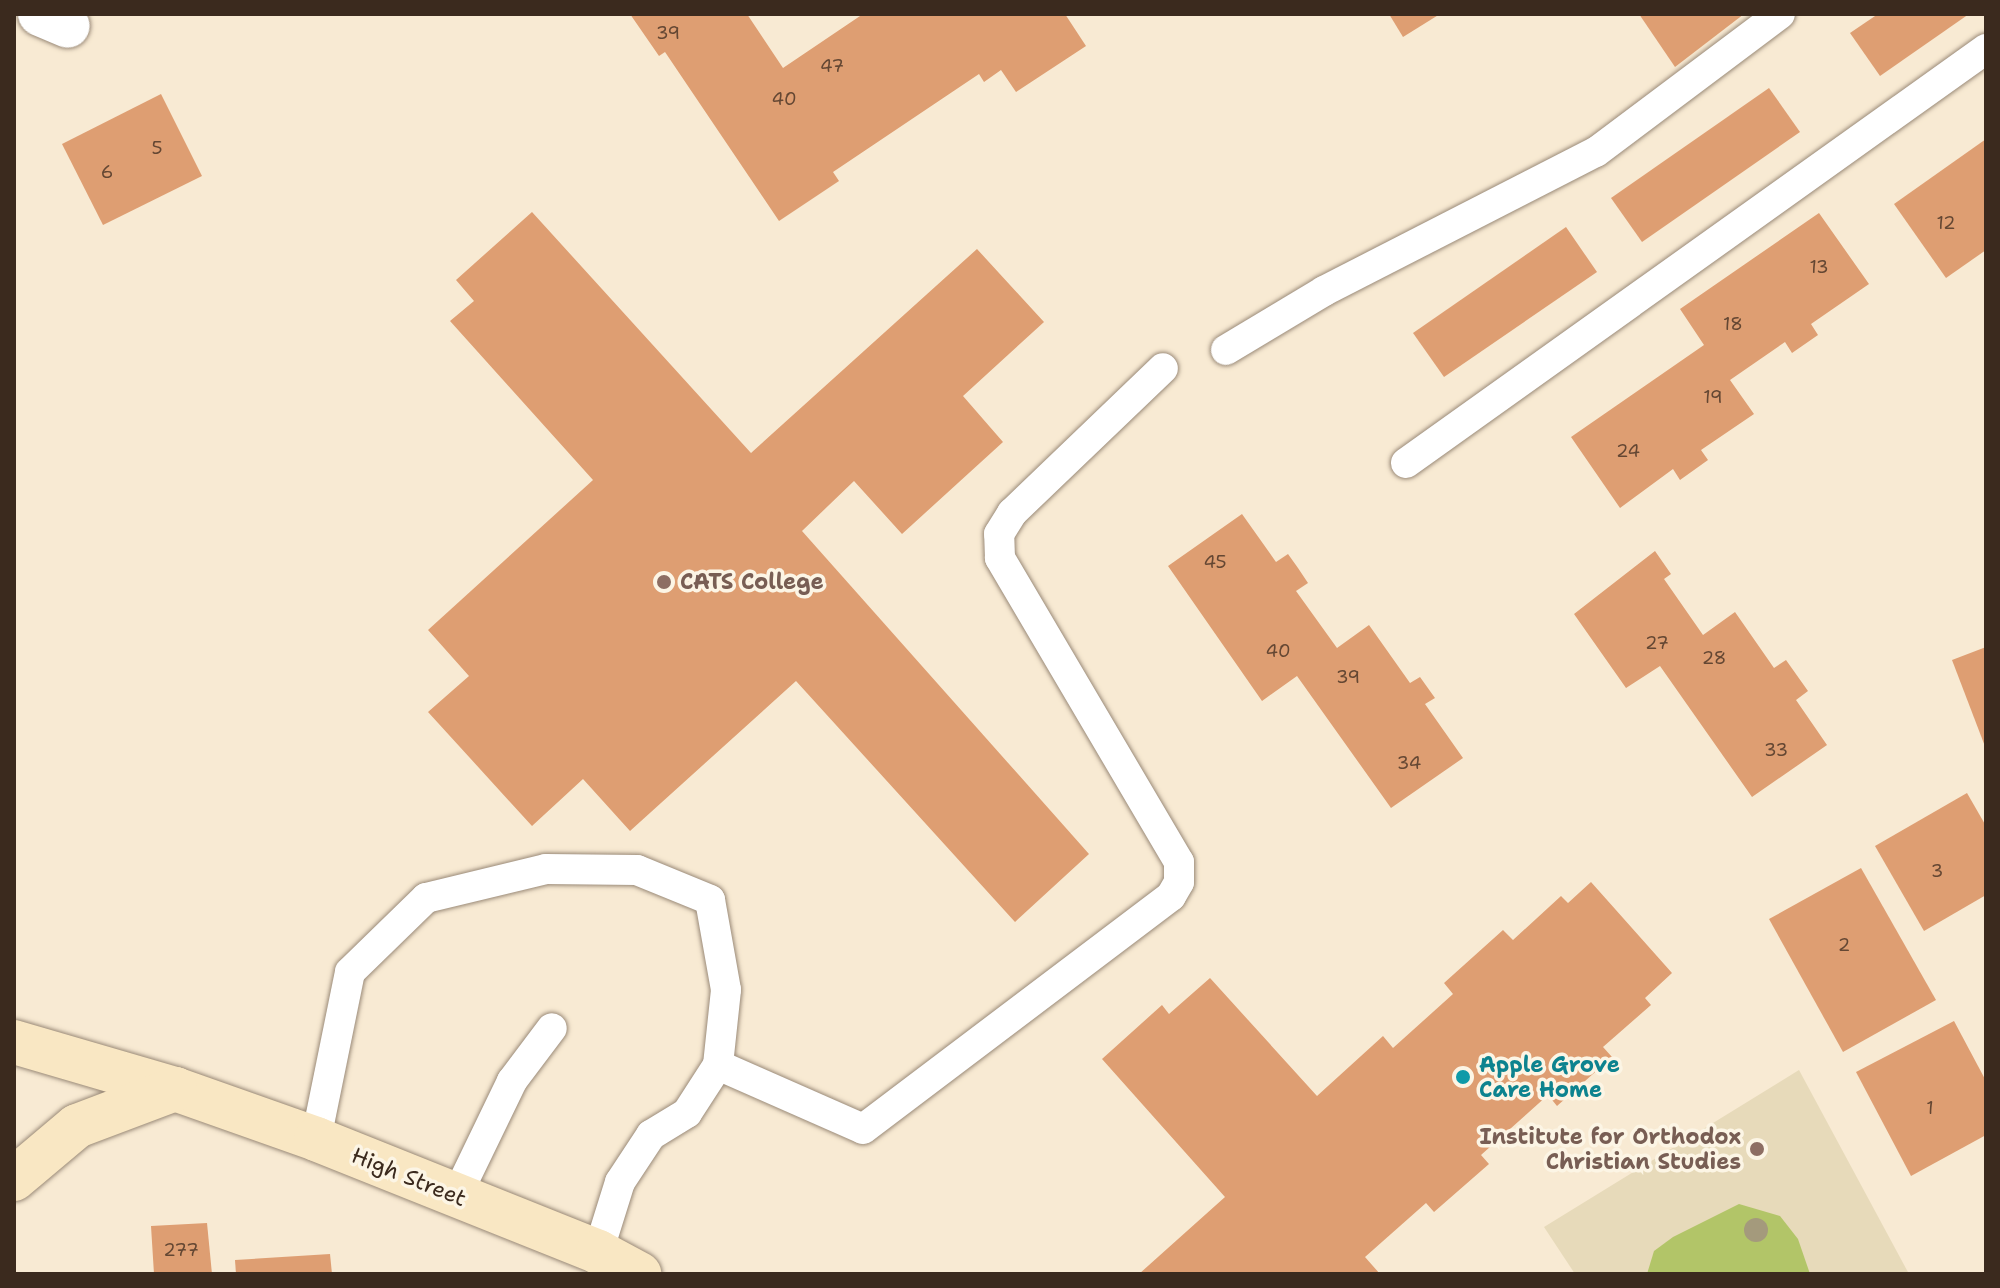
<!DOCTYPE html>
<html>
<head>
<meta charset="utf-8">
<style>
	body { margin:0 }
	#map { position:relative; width:2000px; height:1288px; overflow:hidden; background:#f8ead3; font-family:"Shantell Sans",sans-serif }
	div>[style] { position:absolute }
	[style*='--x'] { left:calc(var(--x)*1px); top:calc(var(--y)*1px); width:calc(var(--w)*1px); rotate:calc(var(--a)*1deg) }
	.built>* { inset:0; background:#e7daba }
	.green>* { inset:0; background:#b2c568 }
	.building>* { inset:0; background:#de9e72 }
	.roads { filter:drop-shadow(0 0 2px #9a8a78) drop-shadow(0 0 2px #9a8a78) }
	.lane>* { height:30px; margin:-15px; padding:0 15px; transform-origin:15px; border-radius:15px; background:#fff }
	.street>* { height:44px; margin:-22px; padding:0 22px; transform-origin:22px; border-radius:22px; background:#fff }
	.secondary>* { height:44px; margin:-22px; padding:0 22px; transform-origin:22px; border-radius:22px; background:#f9e7c3 }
	.trees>* { width:24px; height:24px; margin:-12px; border-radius:50%; background:#a49a7c }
	.dots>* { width:22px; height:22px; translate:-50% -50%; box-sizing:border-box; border:4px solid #fcf5e5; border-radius:50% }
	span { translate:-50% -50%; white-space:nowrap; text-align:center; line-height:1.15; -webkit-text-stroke:7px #fcf5e5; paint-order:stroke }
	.number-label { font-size:18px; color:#644733 }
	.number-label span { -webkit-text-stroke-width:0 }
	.education-label { font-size:22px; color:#785e54; font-weight:700 }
	.left { translate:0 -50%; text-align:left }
	.right { translate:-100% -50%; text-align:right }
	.culture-label { font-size:22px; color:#0d838f; font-weight:700 }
	.street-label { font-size:22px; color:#3b2a1e }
	.frame { position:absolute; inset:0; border:16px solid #3b2a1e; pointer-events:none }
</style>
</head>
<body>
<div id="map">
	<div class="built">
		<i style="clip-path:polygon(1799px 1070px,1909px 1274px,1575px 1274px,1544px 1227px)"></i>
	</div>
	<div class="green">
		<i style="clip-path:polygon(1739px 1204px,1780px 1216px,1798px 1239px,1810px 1274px,1647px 1274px,1654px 1251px,1673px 1237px)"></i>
	</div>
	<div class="building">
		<i style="clip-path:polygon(630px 14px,747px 14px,783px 68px,863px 14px,1065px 14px,1086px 46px,1016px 92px,1001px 70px,984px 82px,979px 74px,833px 172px,839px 181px,779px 221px,665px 52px,659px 56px)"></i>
		<i style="clip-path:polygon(1389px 14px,1440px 14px,1403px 37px)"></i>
		<i style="clip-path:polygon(1639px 14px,1744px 14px,1675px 67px)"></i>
		<i style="clip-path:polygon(1878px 14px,1969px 14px,1880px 76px,1850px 33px)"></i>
		<i style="clip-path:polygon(1769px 88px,1800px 132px,1642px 242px,1611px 198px)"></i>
		<i style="clip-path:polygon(161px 94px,202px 176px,103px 225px,62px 144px)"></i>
		<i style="clip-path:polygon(1986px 139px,1986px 250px,1946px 278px,1894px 204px)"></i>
		<i style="clip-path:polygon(532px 212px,751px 453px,977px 249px,1044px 322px,963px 396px,1003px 442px,902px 534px,854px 481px,802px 531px,1089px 854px,1015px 922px,796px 681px,630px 831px,583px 779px,532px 826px,428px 712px,469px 676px,428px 630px,593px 480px,450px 321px,474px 301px,456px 280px)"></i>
		<i style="clip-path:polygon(1819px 213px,1869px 284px,1811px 324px,1818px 335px,1792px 353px,1785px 342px,1730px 380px,1754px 414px,1701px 450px,1708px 460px,1680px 480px,1673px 469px,1620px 508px,1571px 437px,1704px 345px,1680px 309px)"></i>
		<i style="clip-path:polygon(1566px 227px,1597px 272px,1444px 377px,1413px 333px)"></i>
		<i style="clip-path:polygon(1242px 514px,1276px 562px,1288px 554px,1298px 568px,1308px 583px,1296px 591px,1337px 648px,1369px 625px,1410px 683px,1420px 677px,1435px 698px,1425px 704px,1463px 758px,1391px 808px,1297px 676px,1262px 701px,1168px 566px)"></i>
		<i style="clip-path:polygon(1655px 551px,1671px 574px,1664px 579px,1703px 635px,1735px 612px,1774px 668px,1786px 660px,1808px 691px,1796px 700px,1827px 745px,1752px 797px,1660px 666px,1626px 688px,1574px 614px)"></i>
		<i style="clip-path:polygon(1986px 647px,1986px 749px,1952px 660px)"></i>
		<i style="clip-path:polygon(1967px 793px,1986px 826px,1986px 895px,1924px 931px,1875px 846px)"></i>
		<i style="clip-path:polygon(1861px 868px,1936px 1000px,1843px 1052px,1769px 919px)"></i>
		<i style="clip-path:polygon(1591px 882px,1672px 973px,1645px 998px,1651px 1005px,1603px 1047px,1612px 1057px,1557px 1106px,1548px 1095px,1481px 1155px,1489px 1164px,1434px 1212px,1426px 1203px,1365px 1257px,1380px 1274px,1139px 1274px,1225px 1197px,1102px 1059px,1162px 1005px,1169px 1014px,1210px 978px,1317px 1096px,1383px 1036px,1393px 1048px,1453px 994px,1444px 983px,1503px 930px,1513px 940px,1561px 896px,1568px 903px)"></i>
		<i style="clip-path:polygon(1954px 1021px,1986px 1081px,1986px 1135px,1911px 1176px,1856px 1072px)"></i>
		<i style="clip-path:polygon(207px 1223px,212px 1274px,154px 1274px,151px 1226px)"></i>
		<i style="clip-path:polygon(330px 1254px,332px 1274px,236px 1274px,235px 1260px)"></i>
	</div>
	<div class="roads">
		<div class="lane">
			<i style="--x:1226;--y:350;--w:114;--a:-31"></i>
			<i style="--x:1324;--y:291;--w:305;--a:-27.1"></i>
			<i style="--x:1596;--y:152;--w:230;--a:-36.9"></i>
			<i style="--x:1406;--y:463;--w:713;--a:-35.52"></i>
			<i style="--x:718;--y:1065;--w:158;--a:23.8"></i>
			<i style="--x:863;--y:1129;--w:386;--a:-37.1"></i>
			<i style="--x:1171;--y:896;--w:16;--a:-60"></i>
			<i style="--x:1179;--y:882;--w:20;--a:-90"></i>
			<i style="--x:1179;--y:862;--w:353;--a:-120.5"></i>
			<i style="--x:1000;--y:558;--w:24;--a:-92"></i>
			<i style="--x:999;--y:534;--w:25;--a:-58"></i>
			<i style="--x:1012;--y:513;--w:209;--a:-43.8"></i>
			<i style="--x:316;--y:1139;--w:170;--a:-78.5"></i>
			<i style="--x:350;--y:972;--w:106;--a:-44.2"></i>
			<i style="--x:426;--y:898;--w:123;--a:-13.6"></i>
			<i style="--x:546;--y:869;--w:91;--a:0.6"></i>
			<i style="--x:637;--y:870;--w:79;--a:22.3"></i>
			<i style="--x:710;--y:900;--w:91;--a:79.9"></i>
			<i style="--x:726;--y:990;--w:75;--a:96.1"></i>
			<i style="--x:718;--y:1065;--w:57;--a:122.9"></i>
			<i style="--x:687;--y:1113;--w:42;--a:148.6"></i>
			<i style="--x:651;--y:1135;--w:56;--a:123.4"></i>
			<i style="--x:620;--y:1182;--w:73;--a:107.4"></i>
			<i style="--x:456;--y:1197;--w:129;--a:-64.2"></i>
			<i style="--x:512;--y:1081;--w:66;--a:-53"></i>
		</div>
		<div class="street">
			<i style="--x:40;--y:14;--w:30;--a:23"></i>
		</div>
		<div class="secondary">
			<i style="--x:14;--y:1042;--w:168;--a:16.3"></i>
			<i style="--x:175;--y:1089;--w:150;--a:19.5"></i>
			<i style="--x:316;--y:1139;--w:304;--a:21.8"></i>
			<i style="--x:598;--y:1252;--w:47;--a:28.2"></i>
			<i style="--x:14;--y:1179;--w:82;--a:-40.1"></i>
			<i style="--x:77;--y:1126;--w:105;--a:-20.7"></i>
		</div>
	</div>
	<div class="trees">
		<i style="left:1756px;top:1230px"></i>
	</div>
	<div class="dots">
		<i style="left:664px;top:582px;background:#8d6e63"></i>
		<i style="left:1463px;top:1077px;background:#0f9aa8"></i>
		<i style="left:1757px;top:1149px;background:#8d6e63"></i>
	</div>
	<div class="number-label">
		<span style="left:668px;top:33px">39</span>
		<span style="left:832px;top:66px">47</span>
		<span style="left:784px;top:99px">40</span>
		<span style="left:157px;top:148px">5</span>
		<span style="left:107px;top:172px">6</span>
		<span style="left:1946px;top:223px">12</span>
		<span style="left:1819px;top:267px">13</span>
		<span style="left:1733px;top:324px">18</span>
		<span style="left:1713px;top:397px">19</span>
		<span style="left:1628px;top:451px">24</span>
		<span style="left:1215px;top:562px">45</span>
		<span style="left:1657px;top:643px">27</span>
		<span style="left:1278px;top:651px">40</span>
		<span style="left:1714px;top:658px">28</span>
		<span style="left:1348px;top:677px">39</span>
		<span style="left:1776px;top:750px">33</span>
		<span style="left:1409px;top:763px">34</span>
		<span style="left:1937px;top:871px">3</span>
		<span style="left:1844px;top:945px">2</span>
		<span style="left:1930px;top:1108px">1</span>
		<span style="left:181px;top:1250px">277</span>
	</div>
	<div class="education-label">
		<span class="left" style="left:680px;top:582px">CATS College</span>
		<span class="right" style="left:1741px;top:1149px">Institute for Orthodox<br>Christian Studies</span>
	</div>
	<div class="culture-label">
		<span class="left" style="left:1479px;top:1077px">Apple Grove<br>Care Home</span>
	</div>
	<div class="street-label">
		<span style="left:409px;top:1177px;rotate:22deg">High Street</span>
	</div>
	<div class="frame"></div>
</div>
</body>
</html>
